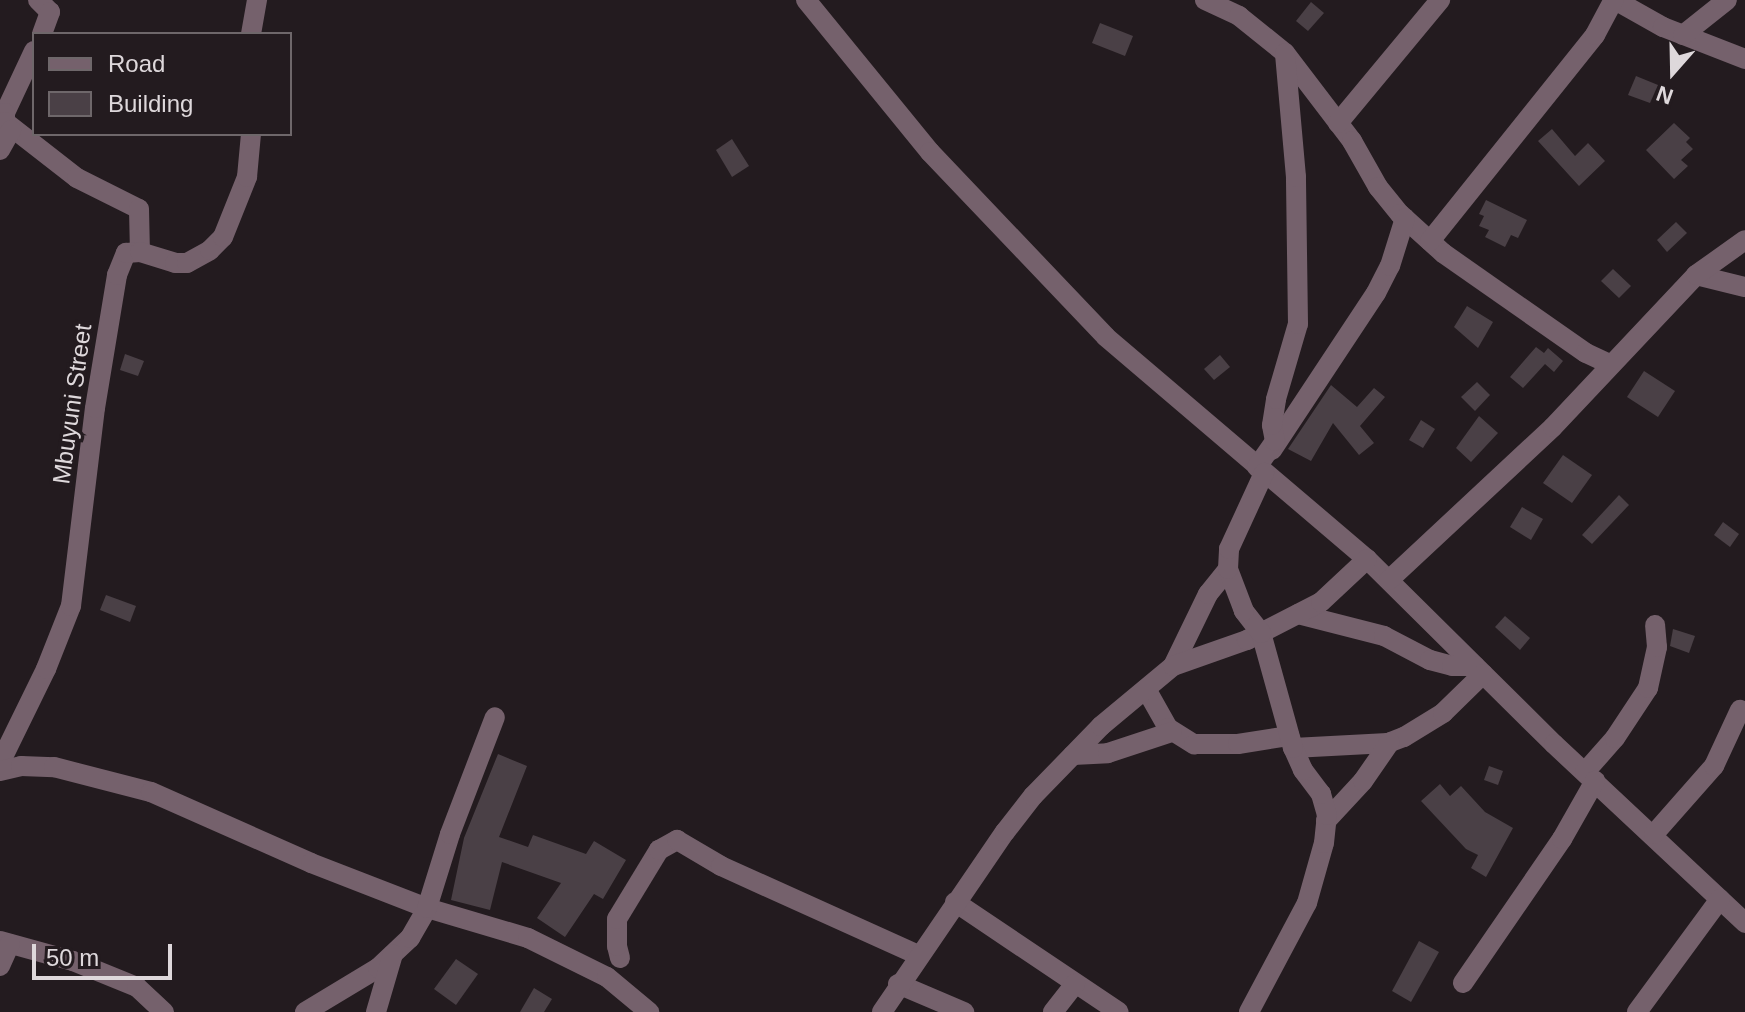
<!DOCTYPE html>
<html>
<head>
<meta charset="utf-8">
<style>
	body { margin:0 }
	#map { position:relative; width:1745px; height:1012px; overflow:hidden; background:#231b1f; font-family:Arial,sans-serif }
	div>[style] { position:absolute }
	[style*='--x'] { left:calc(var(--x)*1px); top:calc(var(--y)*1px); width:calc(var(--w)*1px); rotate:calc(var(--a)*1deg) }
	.building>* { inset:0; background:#4a4046 }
	.minor>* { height:20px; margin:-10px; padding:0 10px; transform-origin:10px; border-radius:10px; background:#75616c }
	span { translate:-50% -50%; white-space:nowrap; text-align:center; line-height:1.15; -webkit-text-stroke:7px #231b1f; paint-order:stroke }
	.street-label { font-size:24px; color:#ded8db }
	.legend { position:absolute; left:32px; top:32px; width:260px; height:104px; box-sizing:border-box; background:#231b1f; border:2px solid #6e676a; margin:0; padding:10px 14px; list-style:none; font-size:24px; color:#ded8db }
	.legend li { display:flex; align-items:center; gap:16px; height:40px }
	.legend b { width:40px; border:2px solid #6e676a }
	.north { position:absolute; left:1633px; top:32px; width:80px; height:80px; -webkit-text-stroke:6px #231b1f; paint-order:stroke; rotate:200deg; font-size:22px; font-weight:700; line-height:32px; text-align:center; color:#ded8db }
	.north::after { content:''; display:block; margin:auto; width:28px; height:36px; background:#ded8db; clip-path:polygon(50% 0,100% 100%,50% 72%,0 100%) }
	.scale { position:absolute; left:32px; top:944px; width:140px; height:36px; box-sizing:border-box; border:4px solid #ded8db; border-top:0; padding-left:10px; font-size:24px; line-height:28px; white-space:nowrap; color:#ded8db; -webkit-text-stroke:6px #231b1f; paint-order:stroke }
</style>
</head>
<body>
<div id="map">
	<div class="building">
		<i style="clip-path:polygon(1311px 2px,1324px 13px,1308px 31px,1296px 21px)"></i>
		<i style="clip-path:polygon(1100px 23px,1133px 36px,1125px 56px,1092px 43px)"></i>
		<i style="clip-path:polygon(1636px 76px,1658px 85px,1650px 103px,1628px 95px)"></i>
		<i style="clip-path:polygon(1674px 123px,1690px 138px,1686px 142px,1693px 149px,1681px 160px,1688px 166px,1674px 179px,1646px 150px)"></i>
		<i style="clip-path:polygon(1552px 129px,1575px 156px,1588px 143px,1605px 161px,1579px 186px,1538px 141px)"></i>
		<i style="clip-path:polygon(732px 139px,749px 166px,732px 177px,716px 150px)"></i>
		<i style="clip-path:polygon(1486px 200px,1527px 220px,1518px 238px,1511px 235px,1505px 247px,1485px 237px,1489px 230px,1479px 226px,1484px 216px,1479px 214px)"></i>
		<i style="clip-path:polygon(1676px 222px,1687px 233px,1667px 252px,1657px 240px)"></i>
		<i style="clip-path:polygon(1613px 269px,1631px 286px,1619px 298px,1601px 281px)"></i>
		<i style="clip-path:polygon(1467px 306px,1493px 322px,1478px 348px,1454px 327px)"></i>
		<i style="clip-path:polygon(1536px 347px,1544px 353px,1548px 348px,1563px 361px,1554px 372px,1545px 364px,1523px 388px,1510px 377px)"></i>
		<i style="clip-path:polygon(125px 354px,144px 361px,138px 376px,120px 370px)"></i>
		<i style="clip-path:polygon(1220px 355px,1230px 367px,1214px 380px,1204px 369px)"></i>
		<i style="clip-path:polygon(1644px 371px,1675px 391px,1658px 417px,1627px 397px)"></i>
		<i style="clip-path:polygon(1477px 382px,1490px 395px,1475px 411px,1461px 397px)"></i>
		<i style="clip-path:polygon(1331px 385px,1357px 407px,1374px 388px,1385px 397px,1360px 426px,1374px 443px,1359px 455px,1333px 423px,1311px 461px,1288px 449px)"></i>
		<i style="clip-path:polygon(1479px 416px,1498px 433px,1471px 462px,1456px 448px)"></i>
		<i style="clip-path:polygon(1421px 420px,1435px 429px,1423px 448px,1409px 440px)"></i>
		<i style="clip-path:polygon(1563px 455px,1592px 475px,1572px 503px,1543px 483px)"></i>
		<i style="clip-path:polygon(1619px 495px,1629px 505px,1592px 544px,1582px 535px)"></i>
		<i style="clip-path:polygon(1522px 507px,1543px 519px,1531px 540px,1510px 527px)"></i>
		<i style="clip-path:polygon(1723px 522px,1739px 534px,1730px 547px,1714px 535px)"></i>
		<i style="clip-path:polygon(106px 595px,136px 606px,130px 622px,100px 610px)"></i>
		<i style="clip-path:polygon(1505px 616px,1530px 638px,1520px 650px,1495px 627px)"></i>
		<i style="clip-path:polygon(1673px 629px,1695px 636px,1689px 653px,1670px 646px)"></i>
		<i style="clip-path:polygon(498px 754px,527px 766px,499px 837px,528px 847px,533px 835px,586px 854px,594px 841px,626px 860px,603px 899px,594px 894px,565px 937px,537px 918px,561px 883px,502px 862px,490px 910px,451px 900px,464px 838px)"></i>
		<i style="clip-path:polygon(1489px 766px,1503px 771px,1498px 785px,1484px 780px)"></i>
		<i style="clip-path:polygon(1440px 784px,1450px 796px,1461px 786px,1485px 812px,1513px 828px,1486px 877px,1471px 868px,1478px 855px,1466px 849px,1421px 801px)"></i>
		<i style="clip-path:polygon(1419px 941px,1439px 952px,1411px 1002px,1392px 991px)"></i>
		<i style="clip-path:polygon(456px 959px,478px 974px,456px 1005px,434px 989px)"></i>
		<i style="clip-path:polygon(534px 988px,552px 999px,544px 1012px,520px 1012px)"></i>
	</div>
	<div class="minor">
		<i style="--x:38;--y:0;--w:17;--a:45"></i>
		<i style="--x:50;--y:12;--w:23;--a:110"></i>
		<i style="--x:806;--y:0;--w:196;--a:50.8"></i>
		<i style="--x:930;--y:152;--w:255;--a:46.4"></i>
		<i style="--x:1106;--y:337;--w:343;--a:40.4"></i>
		<i style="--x:1367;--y:559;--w:263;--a:44.7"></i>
		<i style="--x:1554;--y:744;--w:262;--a:43.1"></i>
		<i style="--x:1205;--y:0;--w:38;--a:25"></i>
		<i style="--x:1239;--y:16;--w:59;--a:38.8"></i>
		<i style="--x:1285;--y:53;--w:111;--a:52.7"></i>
		<i style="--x:1352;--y:141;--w:53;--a:60.5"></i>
		<i style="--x:1378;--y:187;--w:35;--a:51"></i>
		<i style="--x:1400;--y:214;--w:58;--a:42.2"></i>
		<i style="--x:1443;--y:253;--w:174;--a:35"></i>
		<i style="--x:1586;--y:353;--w:26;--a:25"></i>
		<i style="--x:1615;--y:0;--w:55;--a:29.4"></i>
		<i style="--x:1663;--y:27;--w:88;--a:21.3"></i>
		<i style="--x:251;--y:34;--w:35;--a:-80"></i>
		<i style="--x:1683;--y:35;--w:56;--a:-38.5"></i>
		<i style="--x:34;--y:51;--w:68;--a:115.1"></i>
		<i style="--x:5;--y:113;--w:9;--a:90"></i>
		<i style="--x:5;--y:122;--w:91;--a:37.9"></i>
		<i style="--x:77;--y:178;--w:69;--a:26.6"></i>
		<i style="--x:139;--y:209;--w:43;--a:88.7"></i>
		<i style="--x:1338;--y:123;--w:160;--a:-50.3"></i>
		<i style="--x:0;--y:150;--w:23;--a:-61"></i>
		<i style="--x:1430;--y:241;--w:264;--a:-51.3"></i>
		<i style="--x:1595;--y:35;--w:40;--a:-62"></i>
		<i style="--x:1696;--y:275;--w:50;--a:13.8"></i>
		<i style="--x:1272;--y:450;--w:188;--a:-56.5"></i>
		<i style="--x:1376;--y:293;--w:30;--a:-63"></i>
		<i style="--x:1390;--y:266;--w:50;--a:-72.6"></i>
		<i style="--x:1257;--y:467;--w:32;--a:-55"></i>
		<i style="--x:1275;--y:441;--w:16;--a:-101"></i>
		<i style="--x:1272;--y:425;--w:26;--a:-81"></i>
		<i style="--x:1276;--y:399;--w:78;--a:-73.7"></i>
		<i style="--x:1298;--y:324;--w:147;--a:-90.8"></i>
		<i style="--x:1296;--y:177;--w:124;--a:-95.1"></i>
		<i style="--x:1389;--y:580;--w:224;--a:-43"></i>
		<i style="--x:1553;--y:427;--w:209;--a:-46.7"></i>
		<i style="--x:1696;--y:275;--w:60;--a:-35.5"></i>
		<i style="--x:1298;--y:614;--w:89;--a:14.3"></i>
		<i style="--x:1384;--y:636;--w:52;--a:27.6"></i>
		<i style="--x:1430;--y:660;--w:23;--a:15"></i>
		<i style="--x:1452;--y:666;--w:23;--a:0"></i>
		<i style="--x:1173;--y:666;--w:80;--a:-64.1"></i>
		<i style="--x:1208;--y:594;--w:32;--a:-51"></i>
		<i style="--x:1146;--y:689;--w:45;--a:60.6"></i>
		<i style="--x:1168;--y:728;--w:31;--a:32"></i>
		<i style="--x:1194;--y:744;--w:44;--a:0"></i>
		<i style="--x:1238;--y:744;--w:52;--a:-8.9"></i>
		<i style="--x:1293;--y:748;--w:95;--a:-3"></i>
		<i style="--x:1388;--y:743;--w:17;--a:-21"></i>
		<i style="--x:1404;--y:737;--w:46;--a:-31.6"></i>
		<i style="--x:1443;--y:713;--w:56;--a:-44.3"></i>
		<i style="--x:1073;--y:755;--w:35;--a:-3"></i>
		<i style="--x:1108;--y:753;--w:67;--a:-18.2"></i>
		<i style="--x:0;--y:763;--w:105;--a:-63.9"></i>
		<i style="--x:46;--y:669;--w:68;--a:-68.4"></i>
		<i style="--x:71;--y:606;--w:199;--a:-83.1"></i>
		<i style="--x:95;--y:408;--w:135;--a:-80.6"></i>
		<i style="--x:117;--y:275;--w:24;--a:-68"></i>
		<i style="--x:126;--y:253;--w:14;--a:-4"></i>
		<i style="--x:140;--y:252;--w:37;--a:17"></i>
		<i style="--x:175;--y:263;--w:12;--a:0"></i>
		<i style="--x:187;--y:263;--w:26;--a:-29"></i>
		<i style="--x:210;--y:250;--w:18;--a:-45"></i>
		<i style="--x:223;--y:237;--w:65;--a:-68.2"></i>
		<i style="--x:247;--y:177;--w:43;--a:-84.7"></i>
		<i style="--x:0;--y:771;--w:22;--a:-13"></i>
		<i style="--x:21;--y:766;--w:33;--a:2"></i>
		<i style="--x:54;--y:767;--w:100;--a:14.5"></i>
		<i style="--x:151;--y:792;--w:175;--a:23.9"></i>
		<i style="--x:311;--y:863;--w:124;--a:21.2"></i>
		<i style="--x:427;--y:908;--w:105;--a:16.5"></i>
		<i style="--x:528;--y:938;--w:88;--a:26.3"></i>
		<i style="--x:607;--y:977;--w:55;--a:39.8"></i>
		<i style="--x:1585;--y:772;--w:45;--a:-48.6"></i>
		<i style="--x:1615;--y:738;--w:60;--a:-56.6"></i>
		<i style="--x:1648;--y:688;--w:42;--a:-77.6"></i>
		<i style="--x:1657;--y:647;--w:22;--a:-95"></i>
		<i style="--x:1326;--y:821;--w:54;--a:-47.2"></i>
		<i style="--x:1363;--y:781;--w:47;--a:-55.3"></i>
		<i style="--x:1654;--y:834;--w:91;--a:-48.6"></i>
		<i style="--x:1714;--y:766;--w:62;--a:-65.1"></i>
		<i style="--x:955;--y:902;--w:197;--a:33.9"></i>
		<i style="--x:0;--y:941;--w:76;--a:15.3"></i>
		<i style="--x:73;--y:961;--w:69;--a:22.1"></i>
		<i style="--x:137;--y:987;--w:37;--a:43"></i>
		<i style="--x:620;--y:958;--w:12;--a:-104"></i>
		<i style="--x:617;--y:946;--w:27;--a:-90"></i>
		<i style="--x:617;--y:919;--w:81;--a:-58.7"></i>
		<i style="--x:659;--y:850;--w:21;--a:-29"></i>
		<i style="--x:677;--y:840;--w:51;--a:30.6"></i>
		<i style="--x:721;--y:866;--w:216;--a:24.3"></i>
		<i style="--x:0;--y:966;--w:24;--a:-66"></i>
		<i style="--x:1463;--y:983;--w:175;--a:-55.5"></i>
		<i style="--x:1562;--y:839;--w:67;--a:-60.4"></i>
		<i style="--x:898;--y:984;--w:72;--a:23"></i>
		<i style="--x:305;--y:1012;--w:85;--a:-31.1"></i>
		<i style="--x:378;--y:968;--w:44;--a:-43.2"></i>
		<i style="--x:410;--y:938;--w:34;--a:-60"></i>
		<i style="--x:427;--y:908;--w:77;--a:-72.7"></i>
		<i style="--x:450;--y:834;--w:125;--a:-69"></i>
		<i style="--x:376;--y:1012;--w:60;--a:-73.7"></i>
		<i style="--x:882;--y:1012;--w:218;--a:-55.7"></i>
		<i style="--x:1005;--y:832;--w:46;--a:-52.1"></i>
		<i style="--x:1033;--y:796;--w:98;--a:-45.8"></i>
		<i style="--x:1101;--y:726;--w:94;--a:-39.8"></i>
		<i style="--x:1173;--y:666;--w:78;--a:-19.4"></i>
		<i style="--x:1247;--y:640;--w:83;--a:-27.2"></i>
		<i style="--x:1321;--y:602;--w:63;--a:-43.1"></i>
		<i style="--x:1053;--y:1012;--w:36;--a:-52"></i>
		<i style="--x:1249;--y:1012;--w:123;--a:-62"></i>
		<i style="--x:1307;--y:903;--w:62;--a:-74.2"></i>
		<i style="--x:1324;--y:843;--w:28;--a:-84"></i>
		<i style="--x:1327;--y:815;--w:22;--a:-106"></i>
		<i style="--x:1321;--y:794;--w:30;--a:-127"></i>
		<i style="--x:1303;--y:770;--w:24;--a:-114"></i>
		<i style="--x:1293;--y:748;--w:119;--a:-105.5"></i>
		<i style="--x:1261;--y:633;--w:28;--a:-128"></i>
		<i style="--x:1244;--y:611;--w:45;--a:-110.9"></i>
		<i style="--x:1228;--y:569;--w:20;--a:-87"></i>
		<i style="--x:1229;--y:549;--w:84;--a:-65.3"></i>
		<i style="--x:1637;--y:1012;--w:140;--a:-53.7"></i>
	</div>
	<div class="street-label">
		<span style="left:72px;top:404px;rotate:-82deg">Mbuyuni Street</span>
	</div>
	<ul class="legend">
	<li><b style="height:10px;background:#75616c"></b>Road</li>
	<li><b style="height:22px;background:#4a4046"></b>Building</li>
	</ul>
	<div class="north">N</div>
	<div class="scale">50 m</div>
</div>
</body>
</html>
